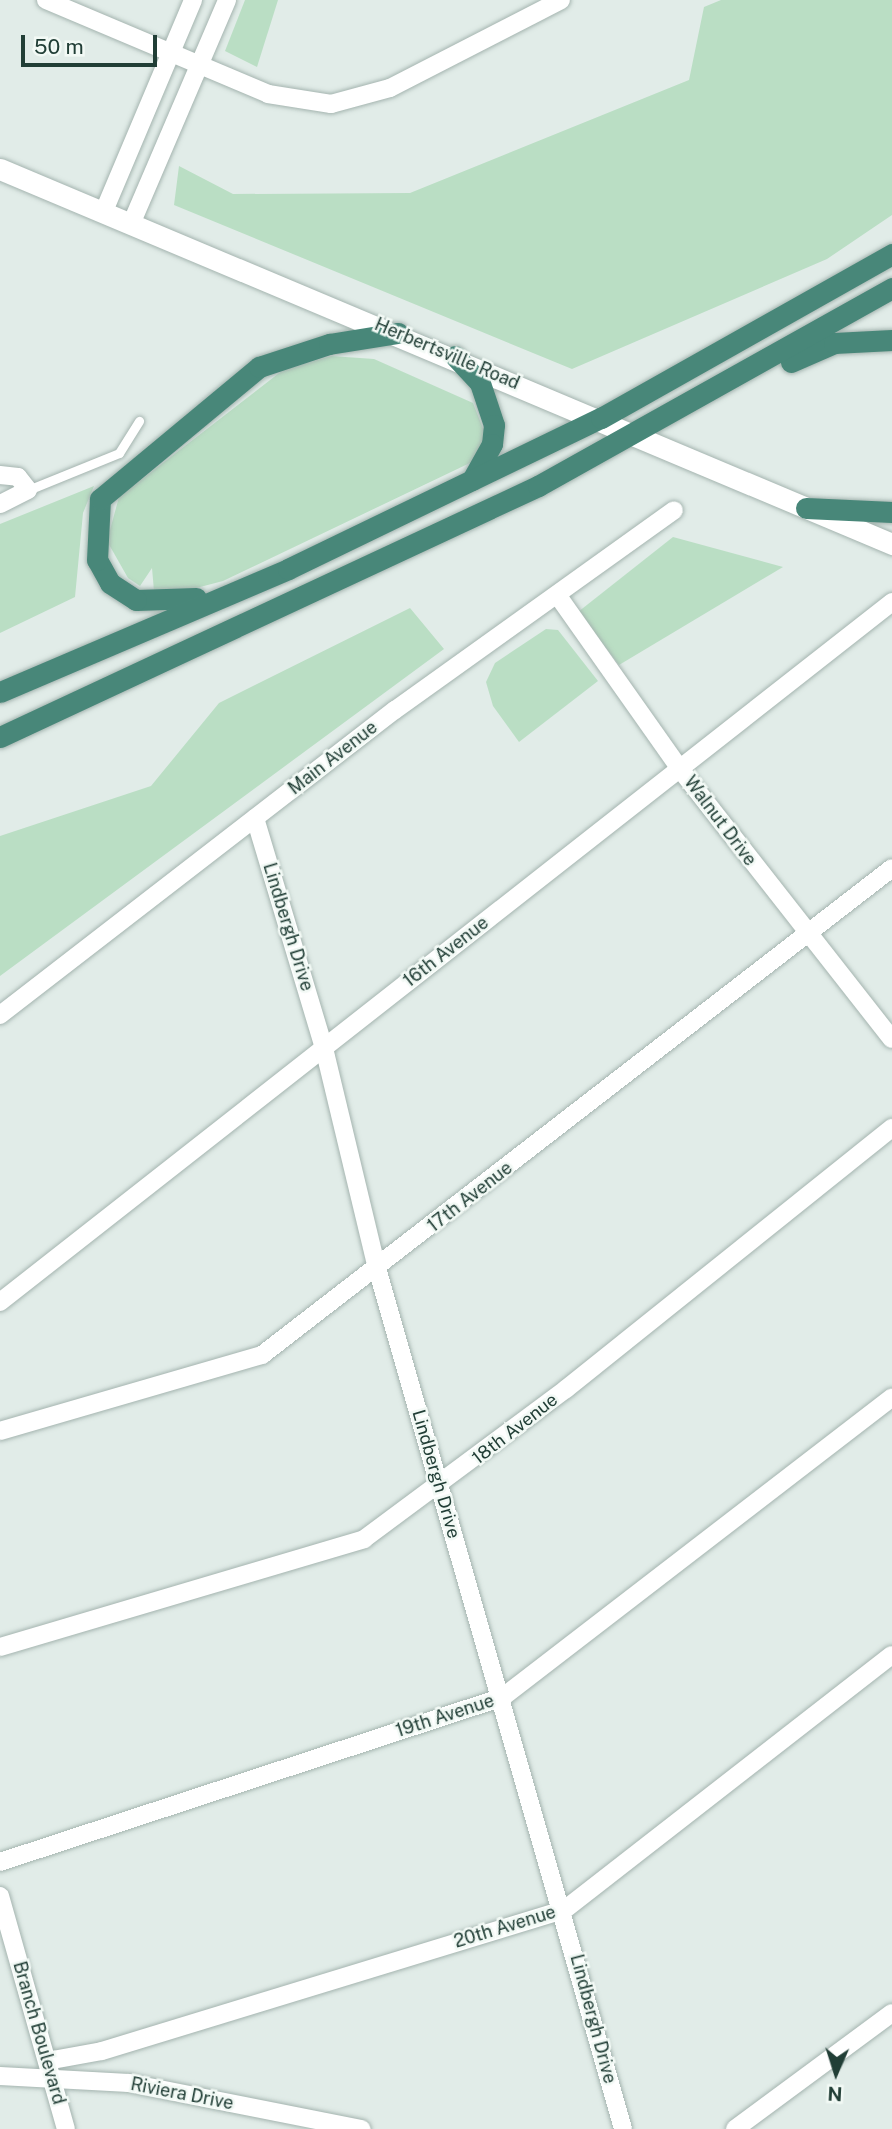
<!DOCTYPE html>
<html>
<head>
<meta charset="utf-8">
<style>
	body { margin:0 }
	#map { position:relative; width:892px; height:2129px; overflow:hidden; background:#e1ece8; font-family:"Public Sans",sans-serif }
	div>[style] { position:absolute }
	[style*='--x'] { left:calc(var(--x)*1px); top:calc(var(--y)*1px); width:calc(var(--w)*1px); rotate:calc(var(--a)*1deg) }
	.green>* { inset:0; background:#badec4 }
	.roads { filter:drop-shadow(0 0 2px #a4b4af) drop-shadow(0 0 2px #a4b4af) }
	.service>* { height:9px; margin:-4.5px; padding:0 4.5px; transform-origin:4.5px; border-radius:4.5px; background:#fff }
	.minor>* { height:18px; margin:-9px; padding:0 9px; transform-origin:9px; border-radius:9px; background:#fff }
	.secondary>* { height:21px; margin:-10.5px; padding:0 10.5px; transform-origin:10.5px; border-radius:10.5px; background:#fff }
	.trunk>* { height:21px; margin:-10.5px; padding:0 10.5px; transform-origin:10.5px; border-radius:10.5px; background:#488779 }
	span { translate:-50% -50%; white-space:nowrap; text-align:center; line-height:1.15; -webkit-text-stroke:5px #f2f9f5; paint-order:stroke }
	.street-label { font-size:18px; color:#213e36 }
	.north { position:absolute; left:801px; top:2038px; width:70px; height:70px; -webkit-text-stroke:5px #f2f9f5; paint-order:stroke; rotate:183deg; font-size:19px; font-weight:700; line-height:28px; text-align:center; color:#213e36 }
	.north::after { content:''; display:block; margin:auto; width:24px; height:32px; background:#213e36; clip-path:polygon(50% 0,100% 100%,50% 72%,0 100%) }
	.scale { position:absolute; left:21px; top:35px; width:136px; height:32px; box-sizing:border-box; border:4px solid #213e36; border-top:0; padding-left:9px; font-size:21px; line-height:24px; white-space:nowrap; color:#213e36; -webkit-text-stroke:5px #f2f9f5; paint-order:stroke }
</style>
</head>
<body>
<div id="map">
	<div class="green">
		<i style="clip-path:polygon(245px 0,278px 0,257px 67px,225px 51px)"></i>
		<i style="clip-path:polygon(721px 0,892px 0,892px 215px,827px 259px,572px 369px,174px 205px,179px 166px,233px 194px,410px 193px,689px 80px,704px 7px)"></i>
		<i style="clip-path:polygon(331px 356px,374px 359px,473px 403px,486px 436px,472px 462px,223px 581px,177px 593px,154px 591px,152px 568px,140px 586px,128px 578px,107px 541px,119px 497px,283px 370px)"></i>
		<i style="clip-path:polygon(94px 486px,83px 513px,75px 597px,0 633px,0 524px)"></i>
		<i style="clip-path:polygon(673px 537px,783px 567px,619px 665px,578px 612px)"></i>
		<i style="clip-path:polygon(410px 608px,444px 649px,0 976px,0 836px,151px 786px,219px 703px)"></i>
		<i style="clip-path:polygon(546px 629px,558px 630px,598px 681px,519px 742px,493px 706px,486px 682px,495px 663px)"></i>
	</div>
	<div class="roads">
		<div class="service">
			<i style="--x:28;--y:490;--w:98;--a:-22.1"></i>
			<i style="--x:119;--y:453;--w:38;--a:-58"></i>
		</div>
		<div class="minor">
			<i style="--x:46;--y:0;--w:241;--a:22.9"></i>
			<i style="--x:268;--y:94;--w:64;--a:9"></i>
			<i style="--x:331;--y:104;--w:61;--a:-15.2"></i>
			<i style="--x:390;--y:88;--w:192;--a:-27.2"></i>
			<i style="--x:104;--y:211;--w:229;--a:-67.1"></i>
			<i style="--x:132;--y:222;--w:241;--a:-66.8"></i>
			<i style="--x:0;--y:475;--w:18;--a:6"></i>
			<i style="--x:18;--y:477;--w:16;--a:52"></i>
			<i style="--x:28;--y:490;--w:31;--a:153"></i>
			<i style="--x:558;--y:596;--w:212;--a:54.8"></i>
			<i style="--x:680;--y:769;--w:343;--a:51.9"></i>
			<i style="--x:255;--y:818;--w:240;--a:73.3"></i>
			<i style="--x:324;--y:1048;--w:226;--a:76.5"></i>
			<i style="--x:377;--y:1268;--w:895;--a:74.05"></i>
			<i style="--x:0;--y:1015;--w:499;--a:-37.7"></i>
			<i style="--x:395;--y:710;--w:343;--a:-35.6"></i>
			<i style="--x:0;--y:1302;--w:1134;--a:-38.12"></i>
			<i style="--x:0;--y:1431;--w:273;--a:-16.2"></i>
			<i style="--x:262;--y:1355;--w:796;--a:-37.7"></i>
			<i style="--x:0;--y:1647;--w:380;--a:-16.5"></i>
			<i style="--x:364;--y:1539;--w:252;--a:-36.6"></i>
			<i style="--x:566;--y:1389;--w:418;--a:-38.7"></i>
			<i style="--x:0;--y:1862;--w:529;--a:-18.16"></i>
			<i style="--x:503;--y:1697;--w:491;--a:-37.6"></i>
			<i style="--x:0;--y:1896;--w:242;--a:74.2"></i>
			<i style="--x:47;--y:2061;--w:56;--a:-10.3"></i>
			<i style="--x:102;--y:2051;--w:483;--a:-17"></i>
			<i style="--x:564;--y:1910;--w:415;--a:-37.9"></i>
			<i style="--x:0;--y:2076;--w:129;--a:3.1"></i>
			<i style="--x:129;--y:2083;--w:237;--a:11.2"></i>
			<i style="--x:735;--y:2129;--w:195;--a:-36.5"></i>
		</div>
		<div class="secondary">
			<i style="--x:0;--y:169;--w:968;--a:22.8"></i>
		</div>
		<div class="trunk">
			<i style="--x:455;--y:356;--w:37;--a:47"></i>
			<i style="--x:480;--y:383;--w:44;--a:71.6"></i>
			<i style="--x:494;--y:425;--w:19;--a:96"></i>
			<i style="--x:492;--y:444;--w:41;--a:119.1"></i>
			<i style="--x:791;--y:362;--w:47;--a:-23.8"></i>
			<i style="--x:834;--y:343;--w:58;--a:-3"></i>
			<i style="--x:806;--y:508;--w:86;--a:2.7"></i>
			<i style="--x:196;--y:598;--w:60;--a:178.1"></i>
			<i style="--x:136;--y:600;--w:31;--a:-147"></i>
			<i style="--x:110;--y:583;--w:26;--a:-119"></i>
			<i style="--x:97;--y:560;--w:61;--a:-87.2"></i>
			<i style="--x:100;--y:499;--w:207;--a:-39.7"></i>
			<i style="--x:259;--y:367;--w:74;--a:-18.2"></i>
			<i style="--x:329;--y:344;--w:70;--a:-9.1"></i>
			<i style="--x:0;--y:692;--w:313;--a:-23.1"></i>
			<i style="--x:288;--y:569;--w:348;--a:-25.8"></i>
			<i style="--x:601;--y:418;--w:334;--a:-29.4"></i>
			<i style="--x:0;--y:737;--w:594;--a:-25.01"></i>
			<i style="--x:538;--y:486;--w:406;--a:-29.2"></i>
		</div>
	</div>
	<div class="street-label">
		<span style="left:447px;top:354px;rotate:23deg">Herbertsville Road</span>
		<span style="left:333px;top:758px;rotate:-38deg">Main Avenue</span>
		<span style="left:720px;top:821px;rotate:53deg">Walnut Drive</span>
		<span style="left:288px;top:927px;rotate:73deg">Lindbergh Drive</span>
		<span style="left:446px;top:952px;rotate:-38deg">16th Avenue</span>
		<span style="left:470px;top:1197px;rotate:-38deg">17th Avenue</span>
		<span style="left:515px;top:1429px;rotate:-38deg">18th Avenue</span>
		<span style="left:436px;top:1474px;rotate:74deg">Lindbergh Drive</span>
		<span style="left:445px;top:1716px;rotate:-18deg">19th Avenue</span>
		<span style="left:505px;top:1927px;rotate:-17deg">20th Avenue</span>
		<span style="left:593px;top:2019px;rotate:75deg">Lindbergh Drive</span>
		<span style="left:39px;top:2033px;rotate:74deg">Branch Boulevard</span>
		<span style="left:182px;top:2094px;rotate:11deg">Riviera Drive</span>
	</div>
	<div class="north">N</div>
	<div class="scale">50 m</div>
</div>
</body>
</html>
